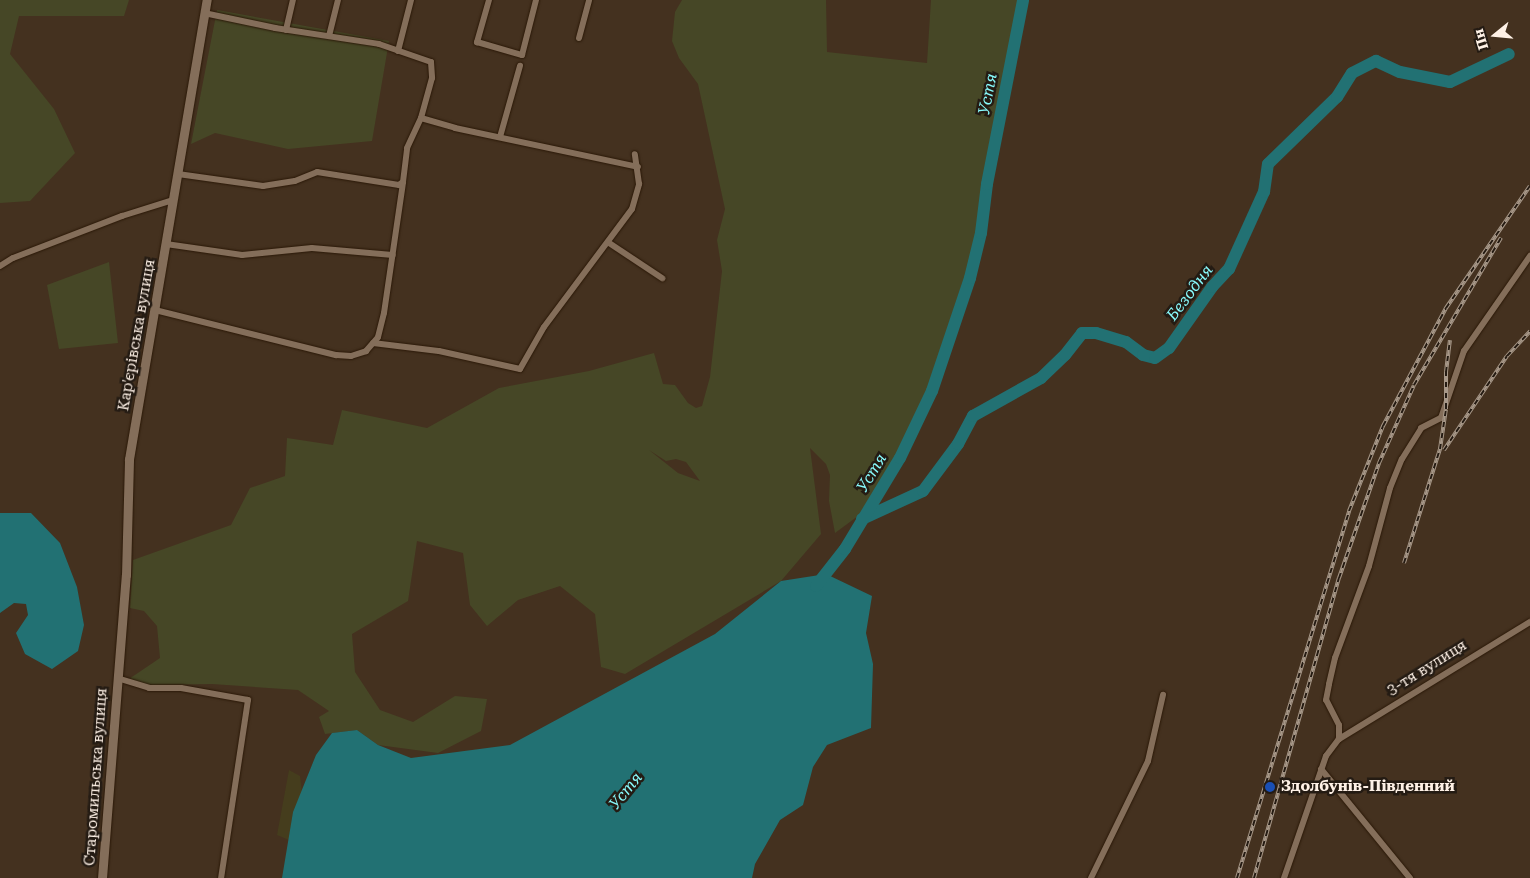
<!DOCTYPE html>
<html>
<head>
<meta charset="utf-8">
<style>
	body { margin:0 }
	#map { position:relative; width:1530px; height:878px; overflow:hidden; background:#44311f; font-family:"Roboto Serif",serif }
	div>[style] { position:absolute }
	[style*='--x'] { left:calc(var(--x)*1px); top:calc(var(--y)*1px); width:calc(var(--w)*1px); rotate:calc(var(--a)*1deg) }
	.green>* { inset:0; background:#464726 }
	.sand>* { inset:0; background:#453d1d }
	.water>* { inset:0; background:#227173 }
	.river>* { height:12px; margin:-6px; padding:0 6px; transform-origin:6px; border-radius:6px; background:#227173 }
	.roads { filter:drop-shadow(0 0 1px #2a1807) drop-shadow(0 0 1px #2a1807) }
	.minor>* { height:6px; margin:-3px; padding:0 3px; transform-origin:3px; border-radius:3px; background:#846e5a }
	.tertiary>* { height:9px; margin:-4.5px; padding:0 4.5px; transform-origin:4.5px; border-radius:4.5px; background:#846e5a }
	.rail>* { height:4px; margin-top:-2px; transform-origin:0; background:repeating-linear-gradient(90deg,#241b13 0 5.5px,#a79889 0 11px); box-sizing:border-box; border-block:1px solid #a79889 }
	.dots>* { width:14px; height:14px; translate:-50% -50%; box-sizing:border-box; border:2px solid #241b13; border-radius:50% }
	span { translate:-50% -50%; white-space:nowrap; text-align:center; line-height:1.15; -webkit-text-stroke:5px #241b13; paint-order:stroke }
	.street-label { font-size:15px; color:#fef1e6 }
	.poi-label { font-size:15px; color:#fef1e6; font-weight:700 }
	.left { translate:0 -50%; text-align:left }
	.water-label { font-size:16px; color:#88fafc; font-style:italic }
	.north { position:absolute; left:1470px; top:10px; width:50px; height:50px; -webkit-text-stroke:4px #241b13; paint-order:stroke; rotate:253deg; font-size:14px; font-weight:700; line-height:20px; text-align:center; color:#fef1e6 }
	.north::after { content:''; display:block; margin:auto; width:18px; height:22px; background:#fef1e6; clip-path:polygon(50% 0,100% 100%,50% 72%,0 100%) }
</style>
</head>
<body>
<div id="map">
	<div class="green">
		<i style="clip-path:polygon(0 0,129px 0,124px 16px,19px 16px,10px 54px,54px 109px,75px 153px,30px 201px,0 203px)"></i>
		<i style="clip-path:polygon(evenodd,682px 0,826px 0,827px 52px,927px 63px,931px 0,1021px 0,984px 185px,979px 233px,967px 279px,926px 392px,896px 457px,858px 516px,835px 533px,829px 501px,830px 475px,826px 464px,810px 448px,821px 534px,781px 581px,625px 674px,601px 667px,595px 614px,560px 586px,518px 600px,487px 626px,470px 605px,463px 553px,417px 541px,408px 601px,352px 634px,355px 672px,380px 710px,413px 722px,455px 696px,487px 699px,481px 731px,438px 753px,378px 745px,357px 730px,325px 734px,319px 717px,329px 711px,298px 690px,212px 684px,147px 685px,129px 679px,160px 658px,157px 626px,144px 611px,130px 608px,133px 560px,231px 525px,250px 488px,285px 476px,287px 438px,333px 445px,342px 410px,427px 428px,499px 388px,589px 371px,654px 353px,663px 384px,675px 385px,688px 403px,696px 408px,702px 406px,710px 377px,722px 271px,717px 240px,725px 209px,698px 84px,679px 58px,672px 41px,675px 12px,682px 0,649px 450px,666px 461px,676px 459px,686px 462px,700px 481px,678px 473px,649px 450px)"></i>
		<i style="clip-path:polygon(217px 10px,389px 41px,372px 141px,288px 149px,215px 133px,191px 144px)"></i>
		<i style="clip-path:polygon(109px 262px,118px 343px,59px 349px,47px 285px)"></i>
	</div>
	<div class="sand">
		<i style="clip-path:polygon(289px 770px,300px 776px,302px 792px,293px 812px,289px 840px,277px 835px)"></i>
	</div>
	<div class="water">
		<i style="clip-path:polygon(0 513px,31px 513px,60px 543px,77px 587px,84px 625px,78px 651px,52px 669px,25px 654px,16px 633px,28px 615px,26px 604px,14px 603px,0 613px)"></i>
		<i style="clip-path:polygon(826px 574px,872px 596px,866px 633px,873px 664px,871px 728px,827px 745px,813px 767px,803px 805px,780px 820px,755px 864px,752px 878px,282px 878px,293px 812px,316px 755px,332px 733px,357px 730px,378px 745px,411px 758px,510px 745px,715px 634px,781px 581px)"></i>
	</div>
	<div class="river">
		<i style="--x:862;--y:519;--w:67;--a:-24.7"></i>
		<i style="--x:923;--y:491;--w:59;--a:-53.3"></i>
		<i style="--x:958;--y:444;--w:32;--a:-62"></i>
		<i style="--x:973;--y:416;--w:78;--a:-29.2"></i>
		<i style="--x:1041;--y:378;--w:33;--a:-44"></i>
		<i style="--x:1065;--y:355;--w:28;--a:-52"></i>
		<i style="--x:1082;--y:333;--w:14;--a:0"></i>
		<i style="--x:1096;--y:333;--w:31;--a:17"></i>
		<i style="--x:1126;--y:342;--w:21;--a:37"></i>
		<i style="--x:1143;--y:355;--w:12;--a:14"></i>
		<i style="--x:1155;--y:358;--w:17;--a:-36"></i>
		<i style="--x:1169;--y:348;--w:75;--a:-54.8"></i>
		<i style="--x:1212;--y:287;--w:25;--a:-47"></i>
		<i style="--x:1229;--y:269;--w:85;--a:-65.6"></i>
		<i style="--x:1264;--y:192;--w:28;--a:-82"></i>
		<i style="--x:1268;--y:164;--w:96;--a:-44.2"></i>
		<i style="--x:1337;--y:97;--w:28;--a:-58"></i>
		<i style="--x:1352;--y:73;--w:27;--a:-27"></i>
		<i style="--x:1376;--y:61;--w:26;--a:25"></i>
		<i style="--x:1400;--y:72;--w:51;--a:11.3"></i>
		<i style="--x:1450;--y:82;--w:65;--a:-25.4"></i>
		<i style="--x:816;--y:586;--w:47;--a:-51.9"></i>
		<i style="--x:845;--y:549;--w:106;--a:-58.9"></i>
		<i style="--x:900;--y:458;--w:74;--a:-64.5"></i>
		<i style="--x:932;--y:391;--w:119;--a:-71.4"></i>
		<i style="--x:970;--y:278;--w:46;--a:-76.3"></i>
		<i style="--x:981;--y:233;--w:49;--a:-83"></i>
		<i style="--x:987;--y:184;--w:187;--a:-78.9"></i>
	</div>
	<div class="roads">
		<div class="minor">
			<i style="--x:489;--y:0;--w:44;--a:105.9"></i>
			<i style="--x:477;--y:42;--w:47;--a:16.1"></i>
			<i style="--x:522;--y:55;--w:57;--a:-75.7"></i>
			<i style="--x:204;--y:13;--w:73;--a:11.9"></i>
			<i style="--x:275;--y:28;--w:105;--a:8.7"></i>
			<i style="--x:379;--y:44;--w:55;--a:19.1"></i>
			<i style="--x:431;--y:62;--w:16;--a:86"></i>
			<i style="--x:432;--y:78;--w:41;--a:105.4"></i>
			<i style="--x:421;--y:118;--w:35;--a:16"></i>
			<i style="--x:455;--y:128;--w:187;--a:12"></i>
			<i style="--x:286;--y:30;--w:31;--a:-77"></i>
			<i style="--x:329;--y:36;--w:37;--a:-76"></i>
			<i style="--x:579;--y:38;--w:39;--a:-75"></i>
			<i style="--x:398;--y:51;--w:53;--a:-75.7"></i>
			<i style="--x:500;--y:137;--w:74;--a:-74.3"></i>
			<i style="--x:178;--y:174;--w:86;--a:8"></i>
			<i style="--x:263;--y:186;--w:32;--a:-9"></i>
			<i style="--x:295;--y:181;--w:24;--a:-22"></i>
			<i style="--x:317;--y:172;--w:83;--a:9"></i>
			<i style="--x:399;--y:185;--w:5;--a:-37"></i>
			<i style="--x:403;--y:182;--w:34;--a:-83"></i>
			<i style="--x:407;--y:148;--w:33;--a:-65"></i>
			<i style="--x:609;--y:243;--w:64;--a:33.4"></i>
			<i style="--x:166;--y:244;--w:77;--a:8.2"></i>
			<i style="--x:242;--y:255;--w:70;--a:-5.7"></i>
			<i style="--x:312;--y:248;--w:81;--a:4.9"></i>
			<i style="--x:0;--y:266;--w:15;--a:-32"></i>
			<i style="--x:13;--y:258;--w:117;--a:-21.1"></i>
			<i style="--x:122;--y:216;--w:53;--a:-17.4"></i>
			<i style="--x:155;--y:310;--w:187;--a:14"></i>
			<i style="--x:336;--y:355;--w:15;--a:4"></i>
			<i style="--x:351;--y:356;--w:16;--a:-18"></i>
			<i style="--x:366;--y:351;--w:18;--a:-49"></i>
			<i style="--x:378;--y:337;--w:25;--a:-76"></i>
			<i style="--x:384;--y:313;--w:132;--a:-81.7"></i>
			<i style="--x:373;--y:343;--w:66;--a:6.9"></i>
			<i style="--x:439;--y:351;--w:83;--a:12.5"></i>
			<i style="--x:520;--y:369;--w:48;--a:-60.3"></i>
			<i style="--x:544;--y:327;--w:147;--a:-53.3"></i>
			<i style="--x:632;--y:209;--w:26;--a:-74"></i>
			<i style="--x:639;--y:184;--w:30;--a:-98"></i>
			<i style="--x:117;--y:678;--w:34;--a:17"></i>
			<i style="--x:149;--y:688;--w:32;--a:0"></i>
			<i style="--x:181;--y:688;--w:68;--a:10.2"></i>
			<i style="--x:248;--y:700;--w:180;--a:98.6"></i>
			<i style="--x:1339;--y:739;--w:224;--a:-31.5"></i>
			<i style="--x:1321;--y:769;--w:141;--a:50.8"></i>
			<i style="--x:1091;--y:878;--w:130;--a:-64"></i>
			<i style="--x:1148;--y:761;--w:68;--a:-77.2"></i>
			<i style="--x:1284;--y:878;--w:129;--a:-71"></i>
			<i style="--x:1326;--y:756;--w:21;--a:-53"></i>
			<i style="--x:1339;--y:739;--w:14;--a:-90"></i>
			<i style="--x:1339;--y:725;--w:28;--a:-117"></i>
			<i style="--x:1326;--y:700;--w:16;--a:-79"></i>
			<i style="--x:1329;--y:684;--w:27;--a:-77"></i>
			<i style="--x:1335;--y:658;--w:98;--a:-69.7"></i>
			<i style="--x:1369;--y:566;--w:81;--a:-74.9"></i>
			<i style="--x:1390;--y:488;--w:31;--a:-68"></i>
			<i style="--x:1402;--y:459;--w:36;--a:-58"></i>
			<i style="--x:1421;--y:428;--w:22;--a:-27"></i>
			<i style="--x:1441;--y:418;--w:71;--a:-71.1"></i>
			<i style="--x:1464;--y:351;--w:116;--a:-55.2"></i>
		</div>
		<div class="tertiary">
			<i style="--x:102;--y:878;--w:304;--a:-85.5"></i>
			<i style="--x:126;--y:575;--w:116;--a:-88.5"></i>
			<i style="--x:129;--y:459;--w:466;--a:-80.4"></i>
		</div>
	</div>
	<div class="rail">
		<i style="--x:1444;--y:450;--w:113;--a:-56.2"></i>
		<i style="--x:1507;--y:356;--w:34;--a:-47"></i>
		<i style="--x:1404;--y:563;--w:120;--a:-72.5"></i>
		<i style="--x:1440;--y:449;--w:40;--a:-81.5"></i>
		<i style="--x:1446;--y:409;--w:37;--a:-90"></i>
		<i style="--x:1446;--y:372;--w:32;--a:-83"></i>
		<i style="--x:1237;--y:878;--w:384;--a:-73"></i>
		<i style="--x:1349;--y:511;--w:92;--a:-68.2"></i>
		<i style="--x:1383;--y:426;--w:134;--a:-61.9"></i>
		<i style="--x:1446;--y:308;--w:148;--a:-55.5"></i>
		<i style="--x:1254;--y:878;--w:312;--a:-74.2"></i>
		<i style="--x:1339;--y:578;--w:122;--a:-70.8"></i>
		<i style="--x:1379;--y:463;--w:85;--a:-65.8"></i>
		<i style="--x:1414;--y:385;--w:171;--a:-59.4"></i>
	</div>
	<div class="dots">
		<i style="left:1270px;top:787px;background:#1a4fb4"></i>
	</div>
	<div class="street-label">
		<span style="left:137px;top:335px;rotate:-80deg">Кар'єрівська вулиця</span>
		<span style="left:1427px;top:668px;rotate:-32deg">3-тя вулиця</span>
		<span style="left:96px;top:777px;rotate:-86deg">Старомильська вулиця</span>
	</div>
	<div class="poi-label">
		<span class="left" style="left:1281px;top:787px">Здолбунів-Південний</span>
	</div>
	<div class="water-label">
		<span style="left:988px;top:94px;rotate:-79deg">Устя</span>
		<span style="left:1190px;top:293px;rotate:-53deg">Безодня</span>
		<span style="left:872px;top:473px;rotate:-59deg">Устя</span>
		<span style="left:626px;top:791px;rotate:-51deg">Устя</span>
	</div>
	<div class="north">Пн</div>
</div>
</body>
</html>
